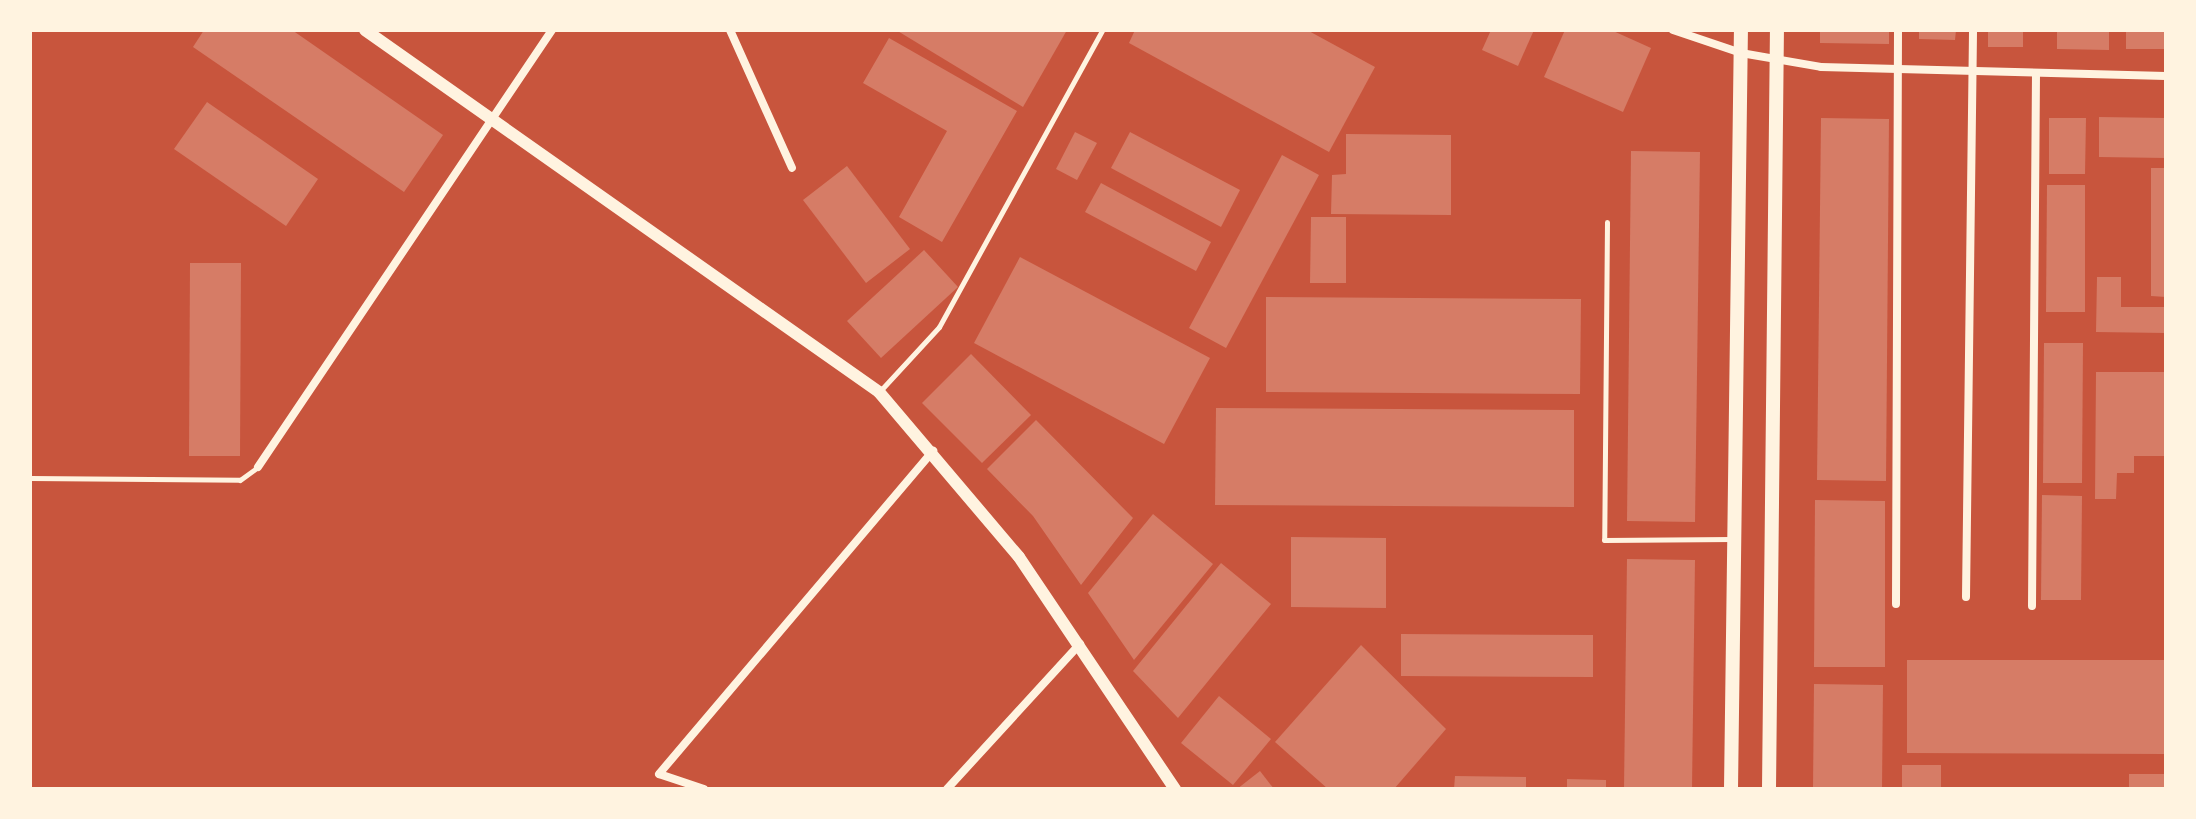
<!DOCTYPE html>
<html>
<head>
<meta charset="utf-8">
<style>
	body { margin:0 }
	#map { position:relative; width:2196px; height:819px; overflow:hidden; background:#c8553d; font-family:Barlow,sans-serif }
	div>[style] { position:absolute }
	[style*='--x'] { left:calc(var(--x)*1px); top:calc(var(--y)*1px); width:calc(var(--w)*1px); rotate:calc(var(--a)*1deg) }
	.building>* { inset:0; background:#d67c66 }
	.service>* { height:5px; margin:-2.5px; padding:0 2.5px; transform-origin:2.5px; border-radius:2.5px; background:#fff3e0 }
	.minor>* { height:8px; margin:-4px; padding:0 4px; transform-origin:4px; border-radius:4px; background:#fff3e0 }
	.tertiary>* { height:12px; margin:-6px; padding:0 6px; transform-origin:6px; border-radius:6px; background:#fff3e0 }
	.secondary>* { height:14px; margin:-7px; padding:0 7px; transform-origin:7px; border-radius:7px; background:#fff3e0 }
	span { translate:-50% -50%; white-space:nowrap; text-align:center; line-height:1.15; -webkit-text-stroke:6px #fff3e0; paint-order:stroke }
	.frame { position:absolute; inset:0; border:32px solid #fff3e0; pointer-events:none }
</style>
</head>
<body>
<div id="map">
	<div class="building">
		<i style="clip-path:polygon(204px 30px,292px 30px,443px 135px,404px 192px,193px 47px)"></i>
		<i style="clip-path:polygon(896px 30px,1067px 30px,1023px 107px)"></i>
		<i style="clip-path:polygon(1135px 30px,1307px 30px,1375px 67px,1329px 152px,1129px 43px)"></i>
		<i style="clip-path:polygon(1491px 30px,1534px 30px,1518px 66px,1482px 50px)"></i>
		<i style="clip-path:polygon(1565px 30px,1611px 30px,1651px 48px,1623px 112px,1544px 77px)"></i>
		<i style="clip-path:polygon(1820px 30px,1889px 30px,1889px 44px,1820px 43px)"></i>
		<i style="clip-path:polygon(1919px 30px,1956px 30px,1955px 40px,1919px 39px)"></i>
		<i style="clip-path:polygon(1988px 30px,2023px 30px,2023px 47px,1988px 47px)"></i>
		<i style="clip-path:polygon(2057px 30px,2109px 30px,2109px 50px,2057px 49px)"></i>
		<i style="clip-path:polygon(2126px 30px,2166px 30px,2166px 49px,2126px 49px)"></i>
		<i style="clip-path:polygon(889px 38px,1017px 111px,942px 242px,899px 217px,947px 131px,863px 83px)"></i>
		<i style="clip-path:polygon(207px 102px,318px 179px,286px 226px,174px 149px)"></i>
		<i style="clip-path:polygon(2099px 117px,2166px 118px,2166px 158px,2099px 157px)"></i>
		<i style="clip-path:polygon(1821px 118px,1889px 119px,1886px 481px,1817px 480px)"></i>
		<i style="clip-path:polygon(2049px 118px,2086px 118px,2085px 174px,2049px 174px)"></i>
		<i style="clip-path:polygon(1075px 132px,1097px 143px,1077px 180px,1056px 169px)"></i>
		<i style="clip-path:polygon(1130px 132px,1240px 190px,1221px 227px,1111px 168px)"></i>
		<i style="clip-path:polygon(1346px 134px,1451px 135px,1451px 215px,1331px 214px,1332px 175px,1346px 174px)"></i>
		<i style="clip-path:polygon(1631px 151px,1700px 152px,1695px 522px,1627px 521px)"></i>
		<i style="clip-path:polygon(1282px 155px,1319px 175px,1226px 348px,1189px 328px)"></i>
		<i style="clip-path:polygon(847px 166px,910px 249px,866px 283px,803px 200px)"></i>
		<i style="clip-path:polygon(2151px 168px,2166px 168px,2166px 297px,2151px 296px)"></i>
		<i style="clip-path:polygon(1101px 183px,1211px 242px,1196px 271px,1085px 212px)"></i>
		<i style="clip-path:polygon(2047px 185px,2085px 185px,2085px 312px,2046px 312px)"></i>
		<i style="clip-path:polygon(1311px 217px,1346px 217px,1346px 283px,1310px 283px)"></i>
		<i style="clip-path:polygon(924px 250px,958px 287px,881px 358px,847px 321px)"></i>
		<i style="clip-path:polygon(1020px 257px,1210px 358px,1164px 444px,974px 343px)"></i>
		<i style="clip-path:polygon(190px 263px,241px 263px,240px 456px,189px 456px)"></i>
		<i style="clip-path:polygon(2097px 277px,2121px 277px,2121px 307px,2166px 307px,2166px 333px,2096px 332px)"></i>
		<i style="clip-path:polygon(1266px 297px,1581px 299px,1580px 394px,1266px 392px)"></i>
		<i style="clip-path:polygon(2044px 343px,2083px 343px,2082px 483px,2043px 483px)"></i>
		<i style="clip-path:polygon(971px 354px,1031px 415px,982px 463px,922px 403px)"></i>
		<i style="clip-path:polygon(2096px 372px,2166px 372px,2166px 456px,2134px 456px,2134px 473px,2117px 473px,2116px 499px,2095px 499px)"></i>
		<i style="clip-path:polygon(1216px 408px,1574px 410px,1574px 507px,1215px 505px)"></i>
		<i style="clip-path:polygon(1036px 420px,1133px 518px,1081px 585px,1033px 516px,987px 469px)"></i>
		<i style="clip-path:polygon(2042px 495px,2082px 496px,2081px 600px,2041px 600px)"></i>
		<i style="clip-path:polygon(1815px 500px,1885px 501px,1885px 667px,1814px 667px)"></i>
		<i style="clip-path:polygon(1153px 514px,1213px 564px,1134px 660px,1088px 593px)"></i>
		<i style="clip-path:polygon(1291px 537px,1386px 538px,1386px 608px,1291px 607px)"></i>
		<i style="clip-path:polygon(1627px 559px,1695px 560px,1692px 789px,1624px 789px)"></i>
		<i style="clip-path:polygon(1221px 563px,1271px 604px,1178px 718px,1133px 671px)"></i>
		<i style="clip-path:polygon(1401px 634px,1593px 635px,1593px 677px,1401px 676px)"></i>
		<i style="clip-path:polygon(1361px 645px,1446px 729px,1394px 789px,1328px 789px,1275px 742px)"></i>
		<i style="clip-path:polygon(1907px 660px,2166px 660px,2166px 754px,1907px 753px)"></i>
		<i style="clip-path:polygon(1814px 684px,1883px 685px,1882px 789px,1813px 789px)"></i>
		<i style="clip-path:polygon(1219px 696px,1271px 739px,1233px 785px,1181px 743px)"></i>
		<i style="clip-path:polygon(1902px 765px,1941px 765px,1941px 789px,1902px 789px)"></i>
		<i style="clip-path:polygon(1260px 771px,1274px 789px,1237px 789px)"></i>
		<i style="clip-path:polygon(2129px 774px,2166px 774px,2166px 789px,2129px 789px)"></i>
		<i style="clip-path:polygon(1455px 776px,1526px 777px,1526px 789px,1454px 789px)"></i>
		<i style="clip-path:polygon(1567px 779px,1606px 780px,1606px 789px,1567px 789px)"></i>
	</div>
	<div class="service">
		<i style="--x:1607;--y:222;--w:318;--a:90.5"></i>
		<i style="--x:1604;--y:540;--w:128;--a:-0.4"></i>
		<i style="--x:880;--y:391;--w:87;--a:-47.3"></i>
		<i style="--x:939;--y:327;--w:339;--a:-61.2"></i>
		<i style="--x:30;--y:478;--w:210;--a:0.5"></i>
		<i style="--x:240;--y:480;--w:22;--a:-36"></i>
	</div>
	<div class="minor">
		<i style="--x:730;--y:30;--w:151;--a:65.8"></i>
		<i style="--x:1673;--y:30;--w:72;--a:18.7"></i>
		<i style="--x:1741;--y:53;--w:81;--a:9.9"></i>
		<i style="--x:1821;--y:67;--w:345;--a:1.5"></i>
		<i style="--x:258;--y:467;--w:527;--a:-56.07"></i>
		<i style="--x:1966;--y:597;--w:567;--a:-89.29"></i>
		<i style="--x:1896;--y:604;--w:574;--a:-89.8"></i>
		<i style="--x:2032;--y:606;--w:530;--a:-89.57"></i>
		<i style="--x:704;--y:789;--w:47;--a:-161.6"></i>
		<i style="--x:659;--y:774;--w:424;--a:-49.7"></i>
		<i style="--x:947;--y:789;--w:197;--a:-47.5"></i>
	</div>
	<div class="tertiary">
		<i style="--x:365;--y:30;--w:629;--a:35.16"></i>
		<i style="--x:879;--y:392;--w:216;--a:49.7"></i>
		<i style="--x:1019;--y:557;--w:280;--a:56.1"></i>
	</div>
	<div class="secondary">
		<i style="--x:1731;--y:789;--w:759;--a:-89.25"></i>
		<i style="--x:1769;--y:789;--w:759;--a:-89.4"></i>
	</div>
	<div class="frame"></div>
</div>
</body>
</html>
